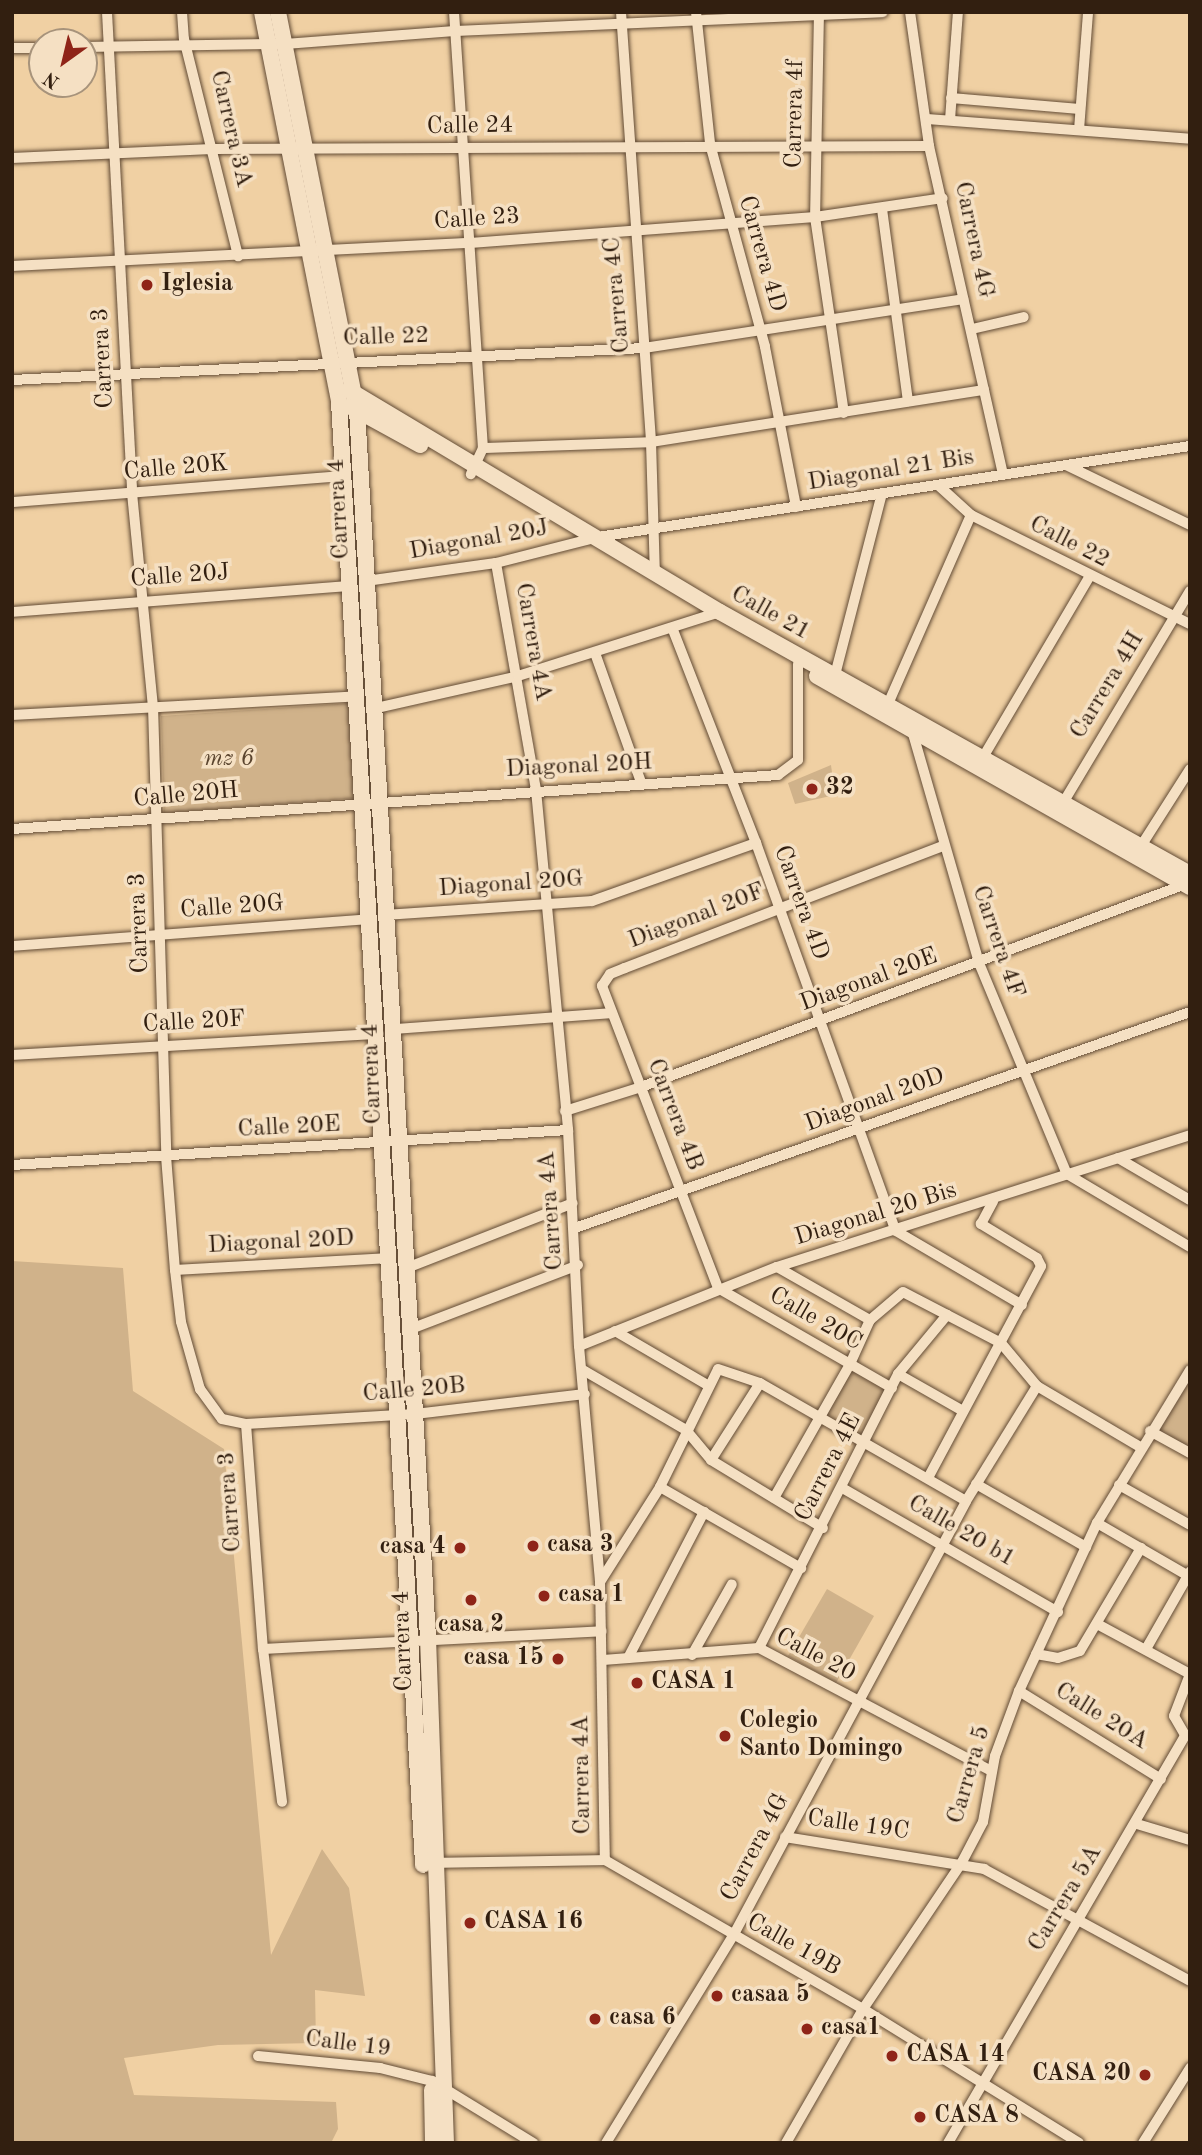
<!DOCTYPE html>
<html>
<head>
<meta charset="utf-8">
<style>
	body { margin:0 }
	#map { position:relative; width:1202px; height:2155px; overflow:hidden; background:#f0d0a3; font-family:"Old Standard TT",serif }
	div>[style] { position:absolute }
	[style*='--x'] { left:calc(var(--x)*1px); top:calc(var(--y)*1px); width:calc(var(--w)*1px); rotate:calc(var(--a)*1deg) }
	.green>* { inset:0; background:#d0b28a }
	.roads { filter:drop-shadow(0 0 2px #624b35) drop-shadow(0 0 2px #624b35) }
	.minor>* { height:10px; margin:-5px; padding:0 5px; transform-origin:5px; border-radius:5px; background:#f5e0c3 }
	.secondary>* { height:16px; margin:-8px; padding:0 8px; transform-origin:8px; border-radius:8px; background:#f5e0c3 }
	.dots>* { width:19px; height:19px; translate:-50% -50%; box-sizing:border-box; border:4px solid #f5e0c3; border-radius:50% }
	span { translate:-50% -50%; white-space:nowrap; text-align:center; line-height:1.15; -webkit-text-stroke:7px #f5e0c3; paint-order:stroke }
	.street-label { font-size:24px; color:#321f10 }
	.poi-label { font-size:24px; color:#321f10; font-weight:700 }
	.left { translate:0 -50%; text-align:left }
	.right { translate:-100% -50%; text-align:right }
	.park-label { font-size:24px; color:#5a442e; font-style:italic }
	.frame { position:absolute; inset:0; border:14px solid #321f10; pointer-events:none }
	.north { position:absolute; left:28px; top:28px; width:70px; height:70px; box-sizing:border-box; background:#f5e0c3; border:2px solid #a7937b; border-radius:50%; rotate:214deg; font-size:19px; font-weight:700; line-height:28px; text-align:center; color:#321f10 }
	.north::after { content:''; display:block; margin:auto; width:24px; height:32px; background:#8f2418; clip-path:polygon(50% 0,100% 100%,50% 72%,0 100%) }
</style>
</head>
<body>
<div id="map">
	<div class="green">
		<i style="clip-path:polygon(352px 703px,356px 798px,164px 813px,161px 716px)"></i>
		<i style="clip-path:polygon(831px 765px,835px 795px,795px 804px,788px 783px)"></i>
		<i style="clip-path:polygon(12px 1261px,123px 1268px,133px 1391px,224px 1449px,271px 1955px,322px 1849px,349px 1888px,365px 1996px,315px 1990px,316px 2043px,218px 2045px,124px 2058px,134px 2095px,336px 2102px,338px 2129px,331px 2143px,12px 2143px)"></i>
		<i style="clip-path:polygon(851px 1369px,885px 1389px,861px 1436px,825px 1415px)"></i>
		<i style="clip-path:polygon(1188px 1380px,1190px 1381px,1190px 1448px,1156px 1431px)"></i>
		<i style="clip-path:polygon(827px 1589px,874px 1616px,836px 1683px,788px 1656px)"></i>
	</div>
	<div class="roads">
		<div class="minor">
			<i style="--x:107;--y:12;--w:482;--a:87"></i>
			<i style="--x:132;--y:493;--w:214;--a:84.4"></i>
			<i style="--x:153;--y:706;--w:450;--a:88.3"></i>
			<i style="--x:166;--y:1156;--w:114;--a:85.5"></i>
			<i style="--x:175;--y:1270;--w:52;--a:83.4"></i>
			<i style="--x:181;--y:1322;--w:70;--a:74.2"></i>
			<i style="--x:200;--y:1389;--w:37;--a:54"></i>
			<i style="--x:222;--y:1419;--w:25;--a:12"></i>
			<i style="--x:246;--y:1424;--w:226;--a:85.7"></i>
			<i style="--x:263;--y:1649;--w:154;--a:82.9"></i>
			<i style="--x:182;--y:12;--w:27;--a:86"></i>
			<i style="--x:184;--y:39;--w:224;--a:76"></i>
			<i style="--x:454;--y:12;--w:437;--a:86.2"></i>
			<i style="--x:483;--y:448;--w:29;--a:115"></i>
			<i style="--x:621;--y:12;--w:431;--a:86"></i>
			<i style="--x:651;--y:442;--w:132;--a:88.3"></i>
			<i style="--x:696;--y:12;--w:133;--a:83.9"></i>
			<i style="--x:710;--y:144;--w:210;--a:74.8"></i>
			<i style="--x:765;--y:347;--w:163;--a:79"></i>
			<i style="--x:819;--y:12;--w:205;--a:91.1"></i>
			<i style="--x:815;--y:217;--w:198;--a:81.6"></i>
			<i style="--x:910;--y:12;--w:135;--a:81.9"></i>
			<i style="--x:929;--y:146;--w:337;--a:77.3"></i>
			<i style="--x:84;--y:47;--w:201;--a:-0.9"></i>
			<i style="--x:285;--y:44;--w:170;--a:-4.4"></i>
			<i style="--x:455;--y:31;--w:428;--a:-2.5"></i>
			<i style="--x:12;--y:48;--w:30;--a:0"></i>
			<i style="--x:951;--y:98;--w:129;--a:4.9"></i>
			<i style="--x:927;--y:119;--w:264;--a:4.3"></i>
			<i style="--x:950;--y:120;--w:108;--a:-85.8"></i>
			<i style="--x:1079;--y:130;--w:118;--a:-85.6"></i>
			<i style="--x:12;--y:158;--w:200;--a:-2.6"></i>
			<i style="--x:212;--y:149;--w:717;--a:-0.24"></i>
			<i style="--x:882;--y:209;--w:194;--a:82.3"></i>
			<i style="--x:12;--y:266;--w:459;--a:-2.9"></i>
			<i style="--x:470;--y:243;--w:346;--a:-4.3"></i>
			<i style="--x:815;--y:217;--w:129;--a:-8.4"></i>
			<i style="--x:972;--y:329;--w:53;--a:-13"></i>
			<i style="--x:12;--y:380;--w:633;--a:-2.9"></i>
			<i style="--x:644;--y:348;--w:323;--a:-8.7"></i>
			<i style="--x:483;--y:448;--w:168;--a:-2"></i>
			<i style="--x:651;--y:442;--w:337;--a:-8.9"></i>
			<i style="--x:1066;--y:465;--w:138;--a:25.8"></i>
			<i style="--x:938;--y:485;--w:45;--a:42.3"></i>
			<i style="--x:971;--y:515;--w:245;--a:26.5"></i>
			<i style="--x:12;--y:502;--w:333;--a:-4.5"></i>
			<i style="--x:496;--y:563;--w:230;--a:80"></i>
			<i style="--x:536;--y:790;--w:342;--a:84.6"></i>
			<i style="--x:568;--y:1130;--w:216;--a:87.1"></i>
			<i style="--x:579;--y:1346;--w:237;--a:84.9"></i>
			<i style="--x:600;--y:1582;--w:278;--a:89"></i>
			<i style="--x:366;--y:581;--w:131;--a:-7.9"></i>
			<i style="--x:496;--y:563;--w:105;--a:-14.3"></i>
			<i style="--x:598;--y:537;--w:599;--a:-8.74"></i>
			<i style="--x:12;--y:612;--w:339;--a:-4.4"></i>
			<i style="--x:673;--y:630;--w:229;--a:68.7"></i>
			<i style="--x:756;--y:843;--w:412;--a:70.2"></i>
			<i style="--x:896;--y:1231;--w:146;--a:30.4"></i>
			<i style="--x:595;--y:653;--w:140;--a:70.4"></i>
			<i style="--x:835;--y:675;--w:188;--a:-75.5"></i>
			<i style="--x:888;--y:704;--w:206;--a:-66.3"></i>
			<i style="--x:372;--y:709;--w:150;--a:-12.7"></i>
			<i style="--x:518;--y:676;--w:212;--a:-17.6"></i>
			<i style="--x:12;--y:715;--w:347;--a:-3.1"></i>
			<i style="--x:911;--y:727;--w:246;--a:73.9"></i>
			<i style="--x:979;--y:963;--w:229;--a:67.4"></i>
			<i style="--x:1067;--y:1174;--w:143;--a:30.7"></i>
			<i style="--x:982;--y:759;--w:211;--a:-59.5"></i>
			<i style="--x:1063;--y:803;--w:247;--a:-59.1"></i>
			<i style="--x:12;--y:829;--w:768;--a:-4.03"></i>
			<i style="--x:778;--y:775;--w:25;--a:-37"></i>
			<i style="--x:798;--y:760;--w:96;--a:-90"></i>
			<i style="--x:1141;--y:846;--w:91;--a:-57.5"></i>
			<i style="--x:386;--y:915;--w:206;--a:-3.9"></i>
			<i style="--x:592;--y:901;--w:174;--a:-19.5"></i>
			<i style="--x:12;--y:946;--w:360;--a:-4.3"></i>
			<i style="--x:395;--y:1029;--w:217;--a:-4.2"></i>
			<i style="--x:12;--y:1055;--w:367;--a:-3.3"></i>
			<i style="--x:565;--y:1111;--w:80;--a:-17.5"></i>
			<i style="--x:641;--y:1087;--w:582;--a:-20.43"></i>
			<i style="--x:1118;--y:1158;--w:83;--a:30.3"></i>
			<i style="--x:12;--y:1165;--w:557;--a:-3.6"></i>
			<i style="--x:575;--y:1228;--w:652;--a:-19.35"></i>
			<i style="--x:777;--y:1267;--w:107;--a:29.7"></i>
			<i style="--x:404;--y:1269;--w:181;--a:-21.3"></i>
			<i style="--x:175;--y:1270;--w:215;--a:-3.2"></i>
			<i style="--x:408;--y:1330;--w:182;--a:-20.9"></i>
			<i style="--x:615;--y:1331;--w:109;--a:30.3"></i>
			<i style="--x:579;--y:1346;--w:213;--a:-21.8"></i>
			<i style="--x:777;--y:1267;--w:434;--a:-17.7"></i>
			<i style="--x:583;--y:1370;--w:119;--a:30.2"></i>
			<i style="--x:686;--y:1430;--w:39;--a:50"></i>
			<i style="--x:711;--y:1460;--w:131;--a:31.3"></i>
			<i style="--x:898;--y:1374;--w:75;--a:29.6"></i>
			<i style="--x:892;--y:1388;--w:201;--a:-150.1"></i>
			<i style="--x:718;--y:1288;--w:324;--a:-111"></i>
			<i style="--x:602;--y:986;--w:14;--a:-56"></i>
			<i style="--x:610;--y:974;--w:16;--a:-22"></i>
			<i style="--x:625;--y:968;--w:341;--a:-21"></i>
			<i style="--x:246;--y:1424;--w:169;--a:-3.4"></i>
			<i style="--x:415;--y:1414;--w:171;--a:-6.7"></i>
			<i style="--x:1150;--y:1431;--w:46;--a:28.8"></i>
			<i style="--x:711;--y:1460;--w:91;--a:-57.5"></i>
			<i style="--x:928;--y:1478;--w:240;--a:-61.9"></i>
			<i style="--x:1041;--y:1266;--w:9;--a:-117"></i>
			<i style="--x:1037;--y:1258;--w:66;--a:-148.7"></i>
			<i style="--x:981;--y:1224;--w:26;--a:-62"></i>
			<i style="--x:976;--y:1484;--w:127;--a:29.8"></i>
			<i style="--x:1119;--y:1485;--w:81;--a:29.4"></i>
			<i style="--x:660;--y:1487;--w:163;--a:29.9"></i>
			<i style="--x:844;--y:1489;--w:247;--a:29.9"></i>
			<i style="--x:774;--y:1498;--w:154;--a:-60.4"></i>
			<i style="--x:850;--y:1364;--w:48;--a:-65.6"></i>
			<i style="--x:870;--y:1320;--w:43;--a:-40.3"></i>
			<i style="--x:903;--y:1292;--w:110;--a:27.5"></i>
			<i style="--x:1001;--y:1343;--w:56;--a:50.1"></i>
			<i style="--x:1037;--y:1386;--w:120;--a:30.6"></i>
			<i style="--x:1097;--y:1523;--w:108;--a:30.1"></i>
			<i style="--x:600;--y:1582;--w:112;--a:-57.7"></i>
			<i style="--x:660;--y:1487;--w:131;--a:-63.8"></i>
			<i style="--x:718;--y:1369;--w:44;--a:18.4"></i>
			<i style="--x:760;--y:1383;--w:237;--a:29.8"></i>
			<i style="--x:1099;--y:1625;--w:103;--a:28.3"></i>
			<i style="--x:759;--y:1648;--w:307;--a:-63.1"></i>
			<i style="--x:898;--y:1374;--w:77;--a:-50.3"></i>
			<i style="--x:263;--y:1649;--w:339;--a:-3"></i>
			<i style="--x:1146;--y:1649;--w:89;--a:-60.3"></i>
			<i style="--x:1036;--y:1654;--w:22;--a:10"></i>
			<i style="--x:1058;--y:1658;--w:23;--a:-18"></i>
			<i style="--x:1080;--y:1651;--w:120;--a:-59.4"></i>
			<i style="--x:692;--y:1655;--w:81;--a:-60.6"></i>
			<i style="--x:628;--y:1658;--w:165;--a:-62.5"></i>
			<i style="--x:603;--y:1660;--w:156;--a:-4.4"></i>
			<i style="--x:759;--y:1648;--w:263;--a:27.9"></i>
			<i style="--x:1019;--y:1691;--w:167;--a:31.8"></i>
			<i style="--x:1185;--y:1735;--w:22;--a:-120"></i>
			<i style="--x:1174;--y:1716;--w:45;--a:-69.1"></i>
			<i style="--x:1137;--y:1824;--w:55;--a:16.8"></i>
			<i style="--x:785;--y:1837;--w:202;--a:9.1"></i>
			<i style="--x:984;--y:1869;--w:234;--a:28.5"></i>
			<i style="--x:432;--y:1863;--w:173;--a:-1"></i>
			<i style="--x:605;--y:1860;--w:298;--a:30"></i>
			<i style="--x:863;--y:2009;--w:254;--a:31.8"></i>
			<i style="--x:258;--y:2056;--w:123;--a:5.6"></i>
			<i style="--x:380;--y:2068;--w:54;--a:14"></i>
			<i style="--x:432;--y:2081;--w:119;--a:31.5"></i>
			<i style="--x:606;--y:2143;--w:243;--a:-58.5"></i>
			<i style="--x:733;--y:1936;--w:493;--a:-61.8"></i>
			<i style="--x:966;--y:1501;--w:135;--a:-58.3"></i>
			<i style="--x:786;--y:2143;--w:155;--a:-60.1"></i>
			<i style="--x:863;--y:2009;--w:177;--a:-56"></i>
			<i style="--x:962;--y:1862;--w:45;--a:-62.3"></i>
			<i style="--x:983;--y:1822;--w:67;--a:-79.7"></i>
			<i style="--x:995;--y:1756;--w:69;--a:-69.7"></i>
			<i style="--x:1019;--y:1691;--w:185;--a:-65.1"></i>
			<i style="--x:1097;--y:1523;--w:179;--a:-58.7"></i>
			<i style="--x:948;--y:2143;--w:472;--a:-59.8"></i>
			<i style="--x:1143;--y:2143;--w:89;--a:-57.9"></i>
		</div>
		<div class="secondary">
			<i style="--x:262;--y:12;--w:398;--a:78.8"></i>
			<i style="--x:339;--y:402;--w:1465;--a:86.71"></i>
			<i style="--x:278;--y:12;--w:406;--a:78.8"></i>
			<i style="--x:357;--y:410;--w:1230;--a:86.69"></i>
			<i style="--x:428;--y:1638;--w:505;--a:87.96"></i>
			<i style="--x:349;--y:390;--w:432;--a:30.9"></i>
			<i style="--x:720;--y:612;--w:538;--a:29.14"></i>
			<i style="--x:351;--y:407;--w:79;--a:28.8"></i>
			<i style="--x:817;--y:676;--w:429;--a:29.5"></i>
			<i style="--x:432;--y:2090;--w:53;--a:88.9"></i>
		</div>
	</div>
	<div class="dots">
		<i style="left:147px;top:285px;background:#8f2418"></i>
		<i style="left:812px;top:789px;background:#8f2418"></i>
		<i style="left:533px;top:1546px;background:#8f2418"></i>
		<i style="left:460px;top:1548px;background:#8f2418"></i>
		<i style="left:544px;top:1596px;background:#8f2418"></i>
		<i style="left:471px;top:1600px;background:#8f2418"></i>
		<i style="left:558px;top:1659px;background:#8f2418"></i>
		<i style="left:637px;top:1683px;background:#8f2418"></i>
		<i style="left:725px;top:1736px;background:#8f2418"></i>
		<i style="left:470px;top:1923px;background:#8f2418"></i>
		<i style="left:717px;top:1996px;background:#8f2418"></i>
		<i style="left:595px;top:2019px;background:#8f2418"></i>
		<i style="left:807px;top:2029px;background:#8f2418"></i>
		<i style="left:892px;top:2056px;background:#8f2418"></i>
		<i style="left:1145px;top:2075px;background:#8f2418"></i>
		<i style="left:920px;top:2117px;background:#8f2418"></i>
	</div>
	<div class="street-label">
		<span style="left:796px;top:114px;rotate:-89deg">Carrera 4f</span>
		<span style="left:470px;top:127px;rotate:-1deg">Calle 24</span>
		<span style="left:230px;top:129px;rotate:77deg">Carrera 3A</span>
		<span style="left:477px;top:220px;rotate:-4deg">Calle 23</span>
		<span style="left:973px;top:240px;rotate:78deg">Carrera 4G</span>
		<span style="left:761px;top:254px;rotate:74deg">Carrera 4D</span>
		<span style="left:618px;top:295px;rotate:-95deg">Carrera 4C</span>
		<span style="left:386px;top:338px;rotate:-2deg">Calle 22</span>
		<span style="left:104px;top:358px;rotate:-93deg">Carrera 3</span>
		<span style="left:176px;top:469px;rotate:-5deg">Calle 20K</span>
		<span style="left:891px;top:471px;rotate:-9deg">Diagonal 21 Bis</span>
		<span style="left:340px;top:509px;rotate:-93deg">Carrera 4</span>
		<span style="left:479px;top:541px;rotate:-10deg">Diagonal 20J</span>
		<span style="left:1069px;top:543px;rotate:27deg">Calle 22</span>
		<span style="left:180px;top:577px;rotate:-4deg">Calle 20J</span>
		<span style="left:770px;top:614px;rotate:29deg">Calle 21</span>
		<span style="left:532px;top:642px;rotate:80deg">Carrera 4A</span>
		<span style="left:1108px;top:686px;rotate:-59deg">Carrera 4H</span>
		<span style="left:579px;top:767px;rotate:-3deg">Diagonal 20H</span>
		<span style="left:186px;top:796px;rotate:-5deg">Calle 20H</span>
		<span style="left:511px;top:885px;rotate:-4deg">Diagonal 20G</span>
		<span style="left:800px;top:903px;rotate:70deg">Carrera 4D</span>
		<span style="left:232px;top:908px;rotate:-4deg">Calle 20G</span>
		<span style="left:697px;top:917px;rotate:-21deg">Diagonal 20F</span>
		<span style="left:140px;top:923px;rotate:-92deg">Carrera 3</span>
		<span style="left:997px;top:942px;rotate:71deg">Carrera 4F</span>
		<span style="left:869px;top:981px;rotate:-20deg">Diagonal 20E</span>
		<span style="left:194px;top:1023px;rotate:-3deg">Calle 20F</span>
		<span style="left:373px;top:1074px;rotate:-92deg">Carrera 4</span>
		<span style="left:875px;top:1101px;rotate:-20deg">Diagonal 20D</span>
		<span style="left:674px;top:1115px;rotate:69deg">Carrera 4B</span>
		<span style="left:289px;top:1128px;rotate:-3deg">Calle 20E</span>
		<span style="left:552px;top:1211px;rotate:-94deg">Carrera 4A</span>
		<span style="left:876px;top:1215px;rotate:-17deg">Diagonal 20 Bis</span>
		<span style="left:281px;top:1243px;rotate:-3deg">Diagonal 20D</span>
		<span style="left:815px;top:1320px;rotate:30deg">Calle 20C</span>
		<span style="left:414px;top:1391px;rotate:-5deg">Calle 20B</span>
		<span style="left:829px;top:1468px;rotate:-63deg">Carrera 4E</span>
		<span style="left:231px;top:1502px;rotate:-94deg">Carrera 3</span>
		<span style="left:961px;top:1532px;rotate:30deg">Calle 20 b1</span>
		<span style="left:404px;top:1641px;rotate:-92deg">Carrera 4</span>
		<span style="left:815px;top:1656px;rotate:28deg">Calle 20</span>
		<span style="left:1101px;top:1717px;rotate:32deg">Calle 20A</span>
		<span style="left:583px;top:1775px;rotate:-91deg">Carrera 4A</span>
		<span style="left:970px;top:1775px;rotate:-74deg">Carrera 5</span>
		<span style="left:858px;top:1826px;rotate:8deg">Calle 19C</span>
		<span style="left:756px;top:1848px;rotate:-62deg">Carrera 4G</span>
		<span style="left:1066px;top:1899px;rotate:-59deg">Carrera 5A</span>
		<span style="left:793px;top:1946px;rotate:29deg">Calle 19B</span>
		<span style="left:348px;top:2045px;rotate:7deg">Calle 19</span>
	</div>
	<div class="poi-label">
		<span class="left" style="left:161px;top:285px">Iglesia</span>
		<span class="left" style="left:826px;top:789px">32</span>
		<span class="left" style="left:547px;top:1546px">casa 3</span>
		<span class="right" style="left:446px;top:1548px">casa 4</span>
		<span class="left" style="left:558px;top:1596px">casa 1</span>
		<span style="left:471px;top:1626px">casa 2</span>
		<span class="right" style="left:544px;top:1659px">casa 15</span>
		<span class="left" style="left:651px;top:1683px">CASA 1</span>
		<span class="left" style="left:739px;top:1736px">Colegio<br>Santo Domingo</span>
		<span class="left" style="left:484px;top:1923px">CASA 16</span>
		<span class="left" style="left:731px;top:1996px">casaa 5</span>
		<span class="left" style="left:609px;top:2019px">casa 6</span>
		<span class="left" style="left:821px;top:2029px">casa1</span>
		<span class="left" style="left:906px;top:2056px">CASA 14</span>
		<span class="right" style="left:1131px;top:2075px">CASA 20</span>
		<span class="left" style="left:934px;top:2117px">CASA 8</span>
	</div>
	<div class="park-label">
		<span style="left:229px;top:760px">mz 6</span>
	</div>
	<div class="frame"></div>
	<div class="north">N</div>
</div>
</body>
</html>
